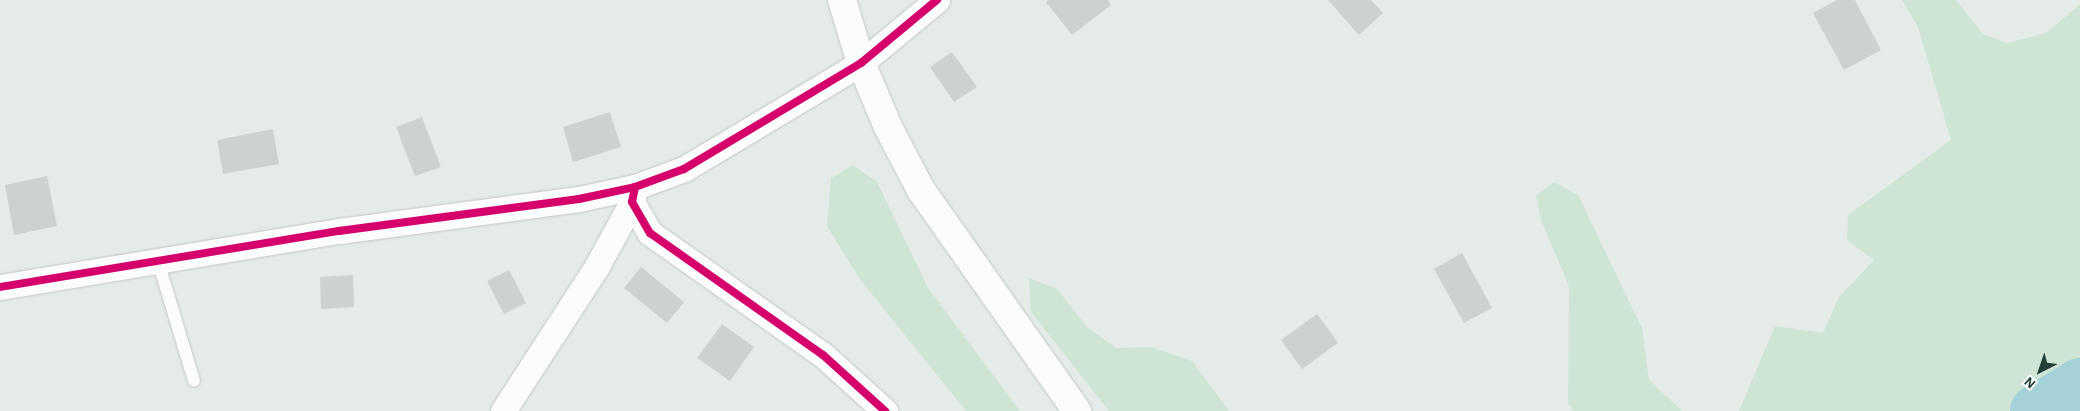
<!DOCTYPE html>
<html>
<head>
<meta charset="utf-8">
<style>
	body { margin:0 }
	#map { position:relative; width:2080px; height:411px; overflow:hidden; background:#e5ebe8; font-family:"Alegreya Sans",sans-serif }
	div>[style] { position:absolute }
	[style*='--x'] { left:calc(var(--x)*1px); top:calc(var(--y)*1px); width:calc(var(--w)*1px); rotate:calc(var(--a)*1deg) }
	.green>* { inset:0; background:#cee4d5 }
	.river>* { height:52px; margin:-26px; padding:0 26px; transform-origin:26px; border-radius:26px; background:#a5d2d9 }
	.building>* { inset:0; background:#ccd2d0 }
	.roads { filter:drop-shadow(0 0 1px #c2c8c5) drop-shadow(0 0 1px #c2c8c5) }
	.service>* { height:12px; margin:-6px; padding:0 6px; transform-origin:6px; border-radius:6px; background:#fbfcfc }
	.minor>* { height:25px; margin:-12.5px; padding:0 12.5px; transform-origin:12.5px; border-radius:12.5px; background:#fbfcfc }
	.secondary>* { height:28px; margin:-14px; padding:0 14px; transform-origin:14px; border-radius:14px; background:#fbfcfc }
	.cycleway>* { height:8px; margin:-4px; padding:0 4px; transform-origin:4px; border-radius:4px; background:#d6006c }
	span { translate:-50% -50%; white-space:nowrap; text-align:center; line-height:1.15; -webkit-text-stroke:4.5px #f4f9f7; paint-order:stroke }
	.north { position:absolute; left:2015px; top:346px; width:50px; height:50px; -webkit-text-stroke:4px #f4f9f7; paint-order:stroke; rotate:221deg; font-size:14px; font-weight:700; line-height:20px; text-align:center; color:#223f38 }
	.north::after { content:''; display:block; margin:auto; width:18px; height:22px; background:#223f38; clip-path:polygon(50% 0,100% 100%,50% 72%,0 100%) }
</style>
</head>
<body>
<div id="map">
	<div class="green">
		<i style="clip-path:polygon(1902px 0,1956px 0,1983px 34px,2007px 43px,2046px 33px,2080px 4px,2080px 411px,1739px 411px,1775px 326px,1823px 333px,1839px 297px,1874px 260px,1847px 240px,1848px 215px,1951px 140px,1918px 27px)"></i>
		<i style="clip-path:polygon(853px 165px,877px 182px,928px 288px,1020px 411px,966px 411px,859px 278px,827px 226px,831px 178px)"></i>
		<i style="clip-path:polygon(1554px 182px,1578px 195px,1642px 328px,1649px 380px,1682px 411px,1573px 411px,1568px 403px,1569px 286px,1541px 220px,1536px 196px)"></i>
		<i style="clip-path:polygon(1029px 278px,1057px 289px,1087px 327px,1116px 348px,1151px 347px,1192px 361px,1229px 411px,1109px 411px,1031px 312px)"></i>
	</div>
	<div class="river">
		<i style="--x:2036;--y:411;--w:52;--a:-31.5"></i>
	</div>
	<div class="building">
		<i style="clip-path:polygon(1049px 0,1108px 0,1111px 5px,1072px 35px,1046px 2px)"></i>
		<i style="clip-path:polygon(1328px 0,1371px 0,1383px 13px,1359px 35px)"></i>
		<i style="clip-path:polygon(1837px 0,1855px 0,1881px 50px,1844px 70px,1813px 13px)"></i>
		<i style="clip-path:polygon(952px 52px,977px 87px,954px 102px,930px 67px)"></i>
		<i style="clip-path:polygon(610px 112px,621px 147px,573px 162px,563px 127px)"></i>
		<i style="clip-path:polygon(422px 117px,441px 167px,415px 176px,396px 127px)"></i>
		<i style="clip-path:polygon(273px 129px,279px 164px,223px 174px,217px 140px)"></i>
		<i style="clip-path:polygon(47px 176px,57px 226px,14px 235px,5px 185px)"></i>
		<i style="clip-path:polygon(1462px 253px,1492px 308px,1464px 323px,1434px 269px)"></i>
		<i style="clip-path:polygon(641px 267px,684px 302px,667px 323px,624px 288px)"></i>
		<i style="clip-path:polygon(509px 270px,526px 303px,504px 314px,487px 281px)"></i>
		<i style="clip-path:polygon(353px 275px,354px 307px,321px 309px,320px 277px)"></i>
		<i style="clip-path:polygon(1317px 314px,1338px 343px,1302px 369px,1281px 340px)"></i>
		<i style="clip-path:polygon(722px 324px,754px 347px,730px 381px,697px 358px)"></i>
	</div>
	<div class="roads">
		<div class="service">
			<i style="--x:158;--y:261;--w:125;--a:73.3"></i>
		</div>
		<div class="minor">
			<i style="--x:635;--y:187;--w:15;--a:101"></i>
			<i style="--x:632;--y:202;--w:36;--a:60"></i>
			<i style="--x:650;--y:233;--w:212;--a:35.2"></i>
			<i style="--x:823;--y:355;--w:84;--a:42.1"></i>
			<i style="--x:0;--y:287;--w:344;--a:-9.4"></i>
			<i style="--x:339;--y:231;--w:242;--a:-7.6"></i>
			<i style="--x:579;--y:199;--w:57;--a:-12.1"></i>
			<i style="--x:635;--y:187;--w:52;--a:-20.2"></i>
			<i style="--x:684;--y:169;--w:206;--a:-30.9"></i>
			<i style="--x:861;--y:63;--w:99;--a:-39.7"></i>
			<i style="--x:503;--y:411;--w:173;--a:-57"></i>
			<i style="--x:597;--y:266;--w:73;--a:-61.3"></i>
		</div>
		<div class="secondary">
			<i style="--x:842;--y:0;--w:66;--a:73.2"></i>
			<i style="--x:861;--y:63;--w:69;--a:67.1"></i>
			<i style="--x:888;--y:127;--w:71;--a:62.4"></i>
			<i style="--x:921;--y:190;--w:271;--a:54.8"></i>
		</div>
	</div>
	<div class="cycleway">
		<i style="--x:635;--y:187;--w:15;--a:101"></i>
		<i style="--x:632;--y:202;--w:36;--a:60"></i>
		<i style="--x:650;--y:233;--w:212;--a:35.2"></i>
		<i style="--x:823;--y:355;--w:84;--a:42.1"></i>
		<i style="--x:0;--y:287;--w:344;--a:-9.4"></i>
		<i style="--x:339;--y:231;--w:242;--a:-7.6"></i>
		<i style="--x:579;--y:199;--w:57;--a:-12.1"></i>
		<i style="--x:635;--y:187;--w:52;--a:-20.2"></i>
		<i style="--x:684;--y:169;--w:206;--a:-30.9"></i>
		<i style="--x:861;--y:63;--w:99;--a:-39.7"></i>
	</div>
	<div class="north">N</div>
</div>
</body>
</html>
